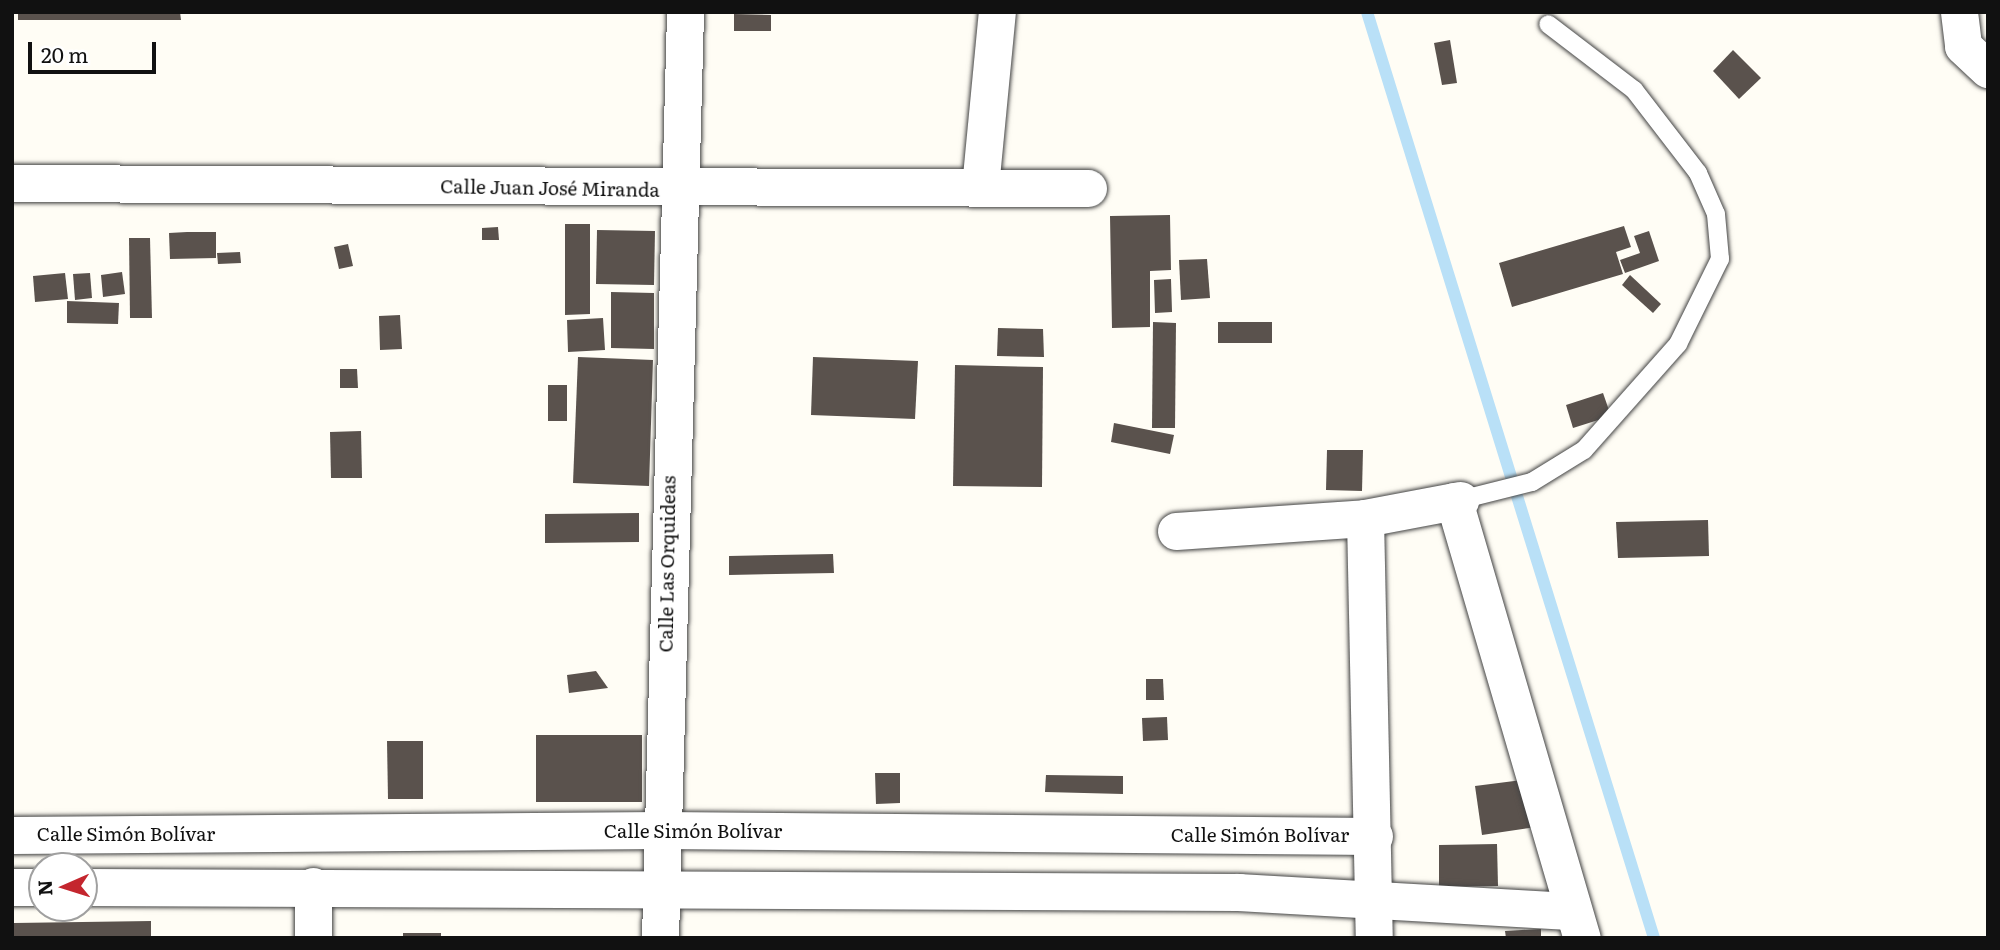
<!DOCTYPE html>
<html>
<head>
<meta charset="utf-8">
<style>
	body { margin:0 }
	#map { position:relative; width:2000px; height:950px; overflow:hidden; background:#fffdf5; font-family:Literata,serif }
	div>[style] { position:absolute }
	[style*='--x'] { left:calc(var(--x)*1px); top:calc(var(--y)*1px); width:calc(var(--w)*1px); rotate:calc(var(--a)*1deg) }
	.stream>* { height:12px; margin:-6px; padding:0 6px; transform-origin:6px; border-radius:6px; background:#b9e0f7 }
	.building>* { inset:0; background:#5a524d }
	.roads { filter:drop-shadow(0 0 2px #444) drop-shadow(0 0 2px #444) }
	.lane>* { height:18px; margin:-9px; padding:0 9px; transform-origin:9px; border-radius:9px; background:#fff }
	.street>* { height:37px; margin:-18.5px; padding:0 18.5px; transform-origin:18.5px; border-radius:18.5px; background:#fff }
	span { translate:-50% -50%; white-space:nowrap; text-align:center; line-height:1.15; -webkit-text-stroke:7px #fff; paint-order:stroke }
	.street-label { font-size:19px; color:#111 }
	.frame { position:absolute; inset:0; border:14px solid #111; pointer-events:none }
	.north { position:absolute; left:28px; top:852px; width:70px; height:70px; box-sizing:border-box; background:#fff; border:2px solid #a0a0a0; border-radius:50%; rotate:267deg; font-size:19px; font-weight:700; line-height:28px; text-align:center; color:#111 }
	.north::after { content:''; display:block; margin:auto; width:24px; height:32px; background:#c4262e; clip-path:polygon(50% 0,100% 100%,50% 72%,0 100%) }
	.scale { position:absolute; left:28px; top:42px; width:128px; height:32px; box-sizing:border-box; border:4px solid #111; border-top:0; padding-left:9px; font-size:21px; line-height:24px; white-space:nowrap; color:#111; -webkit-text-stroke:5px #fff; paint-order:stroke }
</style>
</head>
<body>
<div id="map">
	<div class="stream">
		<i style="--x:1367;--y:12;--w:969;--a:72.78"></i>
	</div>
	<div class="building">
		<i style="clip-path:polygon(18px 12px,180px 12px,181px 20px,18px 20px)"></i>
		<i style="clip-path:polygon(734px 14px,771px 15px,771px 31px,734px 31px)"></i>
		<i style="clip-path:polygon(1450px 40px,1457px 83px,1442px 85px,1434px 43px)"></i>
		<i style="clip-path:polygon(1733px 50px,1761px 78px,1739px 99px,1713px 71px)"></i>
		<i style="clip-path:polygon(1170px 215px,1171px 270px,1150px 271px,1150px 327px,1112px 328px,1110px 216px)"></i>
		<i style="clip-path:polygon(565px 224px,590px 224px,590px 314px,565px 315px)"></i>
		<i style="clip-path:polygon(1624px 226px,1631px 247px,1616px 252px,1623px 274px,1512px 307px,1499px 263px)"></i>
		<i style="clip-path:polygon(498px 227px,499px 240px,482px 240px,482px 228px)"></i>
		<i style="clip-path:polygon(597px 230px,655px 231px,654px 285px,596px 284px)"></i>
		<i style="clip-path:polygon(1649px 231px,1659px 261px,1625px 273px,1620px 260px,1640px 253px,1634px 236px)"></i>
		<i style="clip-path:polygon(187px 232px,216px 232px,216px 258px,170px 259px,169px 233px)"></i>
		<i style="clip-path:polygon(129px 238px,150px 238px,152px 318px,130px 318px)"></i>
		<i style="clip-path:polygon(348px 244px,353px 266px,339px 269px,334px 247px)"></i>
		<i style="clip-path:polygon(240px 252px,241px 263px,218px 264px,217px 253px)"></i>
		<i style="clip-path:polygon(1207px 259px,1210px 298px,1181px 300px,1179px 260px)"></i>
		<i style="clip-path:polygon(122px 272px,125px 294px,103px 297px,101px 275px)"></i>
		<i style="clip-path:polygon(65px 273px,68px 299px,35px 302px,33px 276px)"></i>
		<i style="clip-path:polygon(90px 273px,92px 298px,75px 300px,73px 274px)"></i>
		<i style="clip-path:polygon(1630px 275px,1661px 304px,1653px 313px,1622px 285px)"></i>
		<i style="clip-path:polygon(1171px 279px,1172px 312px,1155px 313px,1154px 280px)"></i>
		<i style="clip-path:polygon(611px 292px,654px 293px,654px 349px,611px 348px)"></i>
		<i style="clip-path:polygon(67px 301px,119px 303px,118px 324px,67px 323px)"></i>
		<i style="clip-path:polygon(400px 315px,402px 349px,380px 350px,379px 316px)"></i>
		<i style="clip-path:polygon(603px 318px,605px 350px,568px 352px,567px 320px)"></i>
		<i style="clip-path:polygon(1153px 322px,1176px 323px,1175px 428px,1152px 428px)"></i>
		<i style="clip-path:polygon(1218px 322px,1272px 322px,1272px 343px,1218px 343px)"></i>
		<i style="clip-path:polygon(998px 328px,1043px 329px,1044px 357px,997px 356px)"></i>
		<i style="clip-path:polygon(578px 357px,653px 360px,649px 486px,573px 483px)"></i>
		<i style="clip-path:polygon(813px 357px,918px 361px,915px 419px,811px 415px)"></i>
		<i style="clip-path:polygon(955px 365px,1043px 367px,1042px 487px,953px 486px)"></i>
		<i style="clip-path:polygon(340px 369px,357px 369px,358px 388px,340px 388px)"></i>
		<i style="clip-path:polygon(548px 385px,567px 385px,567px 421px,548px 421px)"></i>
		<i style="clip-path:polygon(1603px 393px,1611px 416px,1573px 428px,1566px 405px)"></i>
		<i style="clip-path:polygon(1114px 423px,1174px 435px,1170px 454px,1111px 442px)"></i>
		<i style="clip-path:polygon(361px 431px,362px 478px,331px 478px,330px 432px)"></i>
		<i style="clip-path:polygon(1327px 450px,1363px 450px,1362px 491px,1326px 490px)"></i>
		<i style="clip-path:polygon(639px 513px,639px 542px,545px 543px,545px 514px)"></i>
		<i style="clip-path:polygon(1708px 520px,1709px 556px,1618px 558px,1616px 522px)"></i>
		<i style="clip-path:polygon(833px 554px,834px 573px,729px 575px,729px 556px)"></i>
		<i style="clip-path:polygon(596px 671px,608px 688px,569px 693px,567px 675px)"></i>
		<i style="clip-path:polygon(1146px 679px,1163px 679px,1164px 700px,1146px 700px)"></i>
		<i style="clip-path:polygon(1167px 717px,1168px 740px,1143px 741px,1142px 718px)"></i>
		<i style="clip-path:polygon(536px 735px,642px 735px,642px 802px,536px 802px)"></i>
		<i style="clip-path:polygon(387px 741px,423px 741px,423px 799px,388px 799px)"></i>
		<i style="clip-path:polygon(875px 773px,900px 773px,900px 803px,876px 804px)"></i>
		<i style="clip-path:polygon(1046px 775px,1123px 776px,1123px 794px,1045px 792px)"></i>
		<i style="clip-path:polygon(1529px 779px,1536px 827px,1482px 835px,1475px 786px)"></i>
		<i style="clip-path:polygon(1497px 844px,1498px 886px,1439px 887px,1439px 845px)"></i>
		<i style="clip-path:polygon(151px 921px,151px 938px,14px 938px,14px 923px)"></i>
		<i style="clip-path:polygon(1541px 929px,1541px 938px,1506px 938px,1505px 931px)"></i>
		<i style="clip-path:polygon(403px 933px,441px 933px,441px 938px,403px 938px)"></i>
	</div>
	<div class="roads">
		<div class="lane">
			<i style="--x:1460;--y:500;--w:74;--a:-14"></i>
			<i style="--x:1532;--y:482;--w:61;--a:-31.6"></i>
			<i style="--x:1584;--y:450;--w:142;--a:-48.4"></i>
			<i style="--x:1678;--y:344;--w:95;--a:-63.7"></i>
			<i style="--x:1720;--y:259;--w:45;--a:-95.1"></i>
			<i style="--x:1716;--y:214;--w:45;--a:-113.7"></i>
			<i style="--x:1698;--y:173;--w:105;--a:-127.6"></i>
			<i style="--x:1634;--y:90;--w:108;--a:-142.5"></i>
		</div>
		<div class="street">
			<i style="--x:1959;--y:12;--w:34;--a:83"></i>
			<i style="--x:1963;--y:46;--w:34;--a:43"></i>
			<i style="--x:12;--y:183;--w:1076;--a:0.27"></i>
			<i style="--x:980;--y:187;--w:176;--a:-84.5"></i>
			<i style="--x:1454;--y:501;--w:455;--a:73.7"></i>
			<i style="--x:1365;--y:518;--w:420;--a:88.8"></i>
			<i style="--x:1176;--y:531;--w:189;--a:-3.9"></i>
			<i style="--x:1365;--y:518;--w:97;--a:-10.7"></i>
			<i style="--x:12;--y:835;--w:649;--a:-0.44"></i>
			<i style="--x:661;--y:830;--w:713;--a:0.48"></i>
			<i style="--x:313;--y:886;--w:52;--a:90"></i>
			<i style="--x:12;--y:887;--w:30;--a:0"></i>
			<i style="--x:84;--y:887;--w:1155;--a:0.25"></i>
			<i style="--x:1239;--y:892;--w:334;--a:3.3"></i>
			<i style="--x:660;--y:938;--w:926;--a:-88.45"></i>
		</div>
	</div>
	<div class="street-label">
		<span style="left:550px;top:188px;rotate:1deg">Calle Juan José Miranda</span>
		<span style="left:667px;top:564px;rotate:-89deg">Calle Las Orquideas</span>
		<span style="left:693px;top:831px">Calle Simón Bolívar</span>
		<span style="left:126px;top:834px">Calle Simón Bolívar</span>
		<span style="left:1260px;top:835px">Calle Simón Bolívar</span>
	</div>
	<div class="frame"></div>
	<div class="north">N</div>
	<div class="scale">20 m</div>
</div>
</body>
</html>
